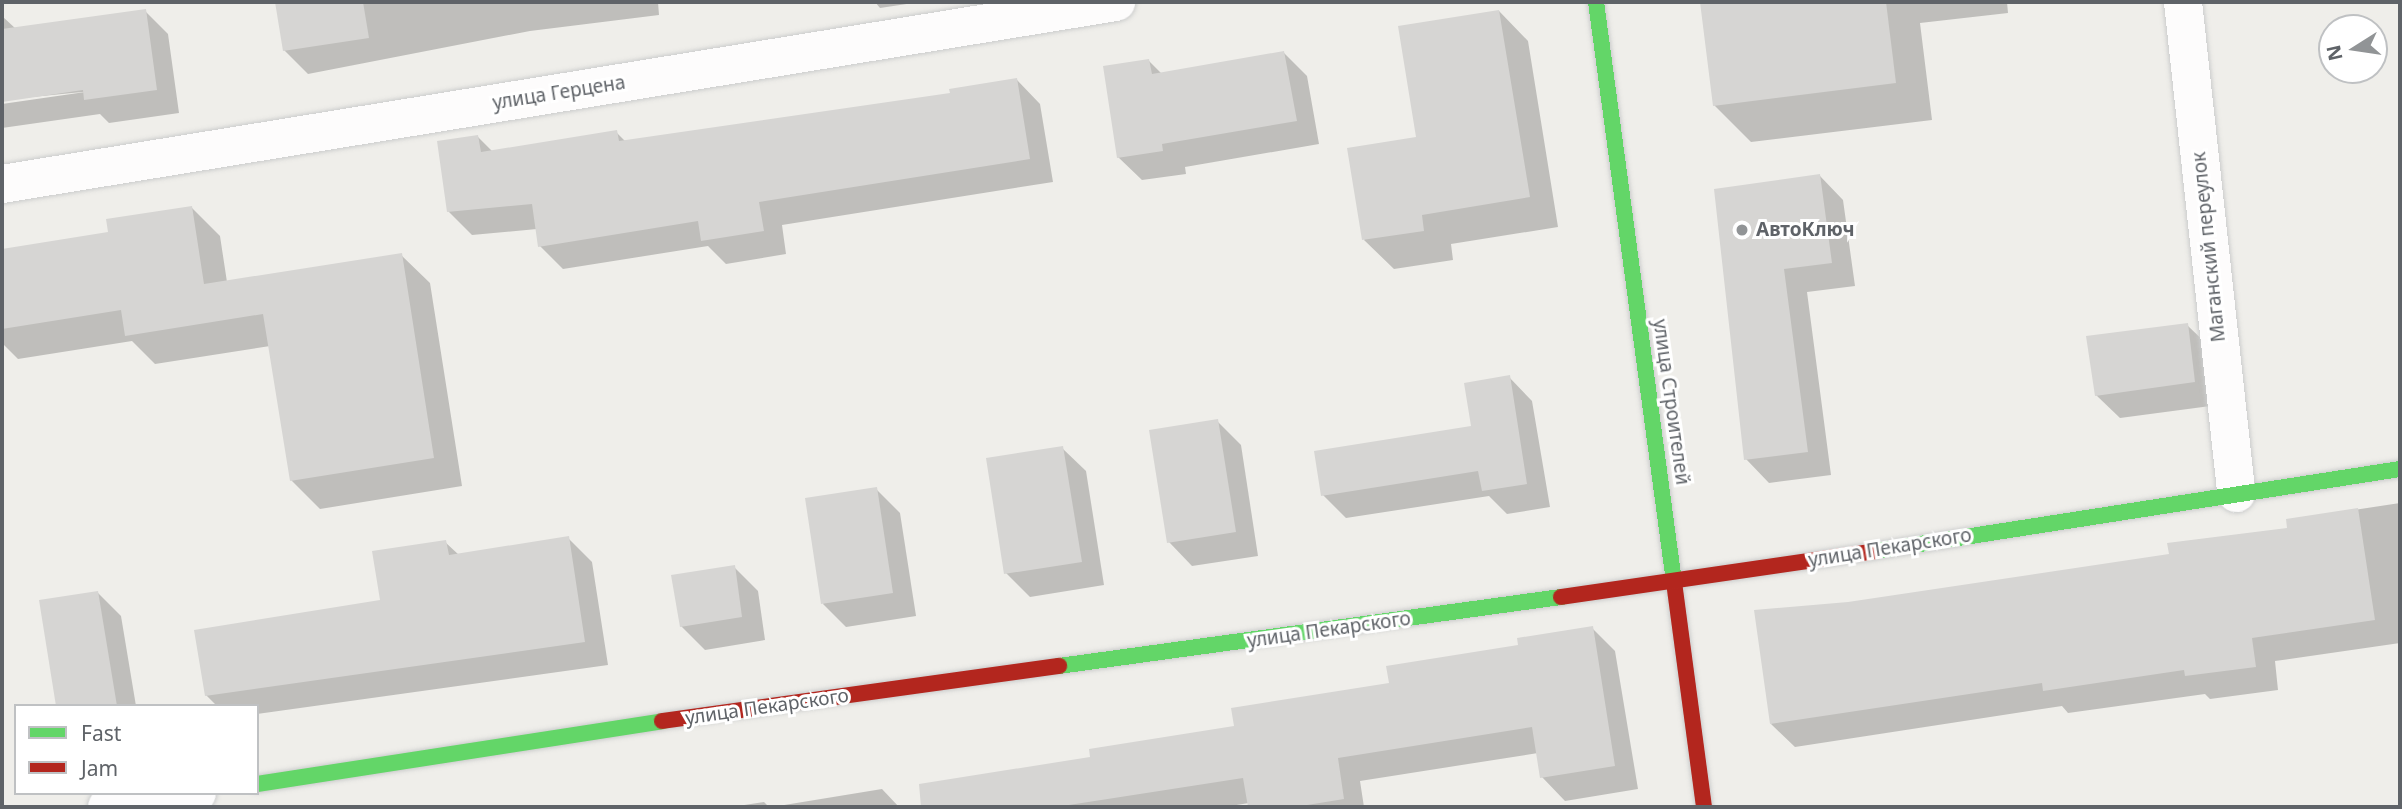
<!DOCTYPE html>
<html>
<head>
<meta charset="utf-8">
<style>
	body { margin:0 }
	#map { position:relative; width:2402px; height:809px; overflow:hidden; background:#efeeea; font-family:"Noto Sans",sans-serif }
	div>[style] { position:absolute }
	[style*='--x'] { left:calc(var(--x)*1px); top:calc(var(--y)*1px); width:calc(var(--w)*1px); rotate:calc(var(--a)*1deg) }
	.shadow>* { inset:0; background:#0003 }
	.building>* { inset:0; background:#d6d5d3 }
	.roads { filter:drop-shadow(0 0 2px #cbcccc) drop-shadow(0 0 2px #cbcccc) }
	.street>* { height:38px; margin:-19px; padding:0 19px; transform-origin:19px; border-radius:19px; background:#fdfcfc }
	.fast>* { height:16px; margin:-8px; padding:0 8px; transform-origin:8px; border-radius:8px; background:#63d668 }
	.jam>* { height:16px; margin:-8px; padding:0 8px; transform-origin:8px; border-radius:8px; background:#b3261e }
	.dots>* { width:19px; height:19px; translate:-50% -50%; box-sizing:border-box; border:4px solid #fff; border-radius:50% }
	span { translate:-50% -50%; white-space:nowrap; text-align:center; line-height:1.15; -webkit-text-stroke:6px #fff; paint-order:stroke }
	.street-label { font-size:19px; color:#5f6368 }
	.poi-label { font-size:19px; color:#5f6368; font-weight:700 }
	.left { translate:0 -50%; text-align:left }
	.frame { position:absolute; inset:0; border:4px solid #5f6368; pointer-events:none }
	.legend { position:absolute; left:14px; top:704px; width:245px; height:91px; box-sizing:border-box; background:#fff; border:2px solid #bfc1c3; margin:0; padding:9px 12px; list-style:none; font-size:21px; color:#5f6368 }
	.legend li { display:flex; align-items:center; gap:14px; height:35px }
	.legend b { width:35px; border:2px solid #bfc1c3 }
	.north { position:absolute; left:2318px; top:14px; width:70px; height:70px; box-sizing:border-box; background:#fff; border:2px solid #bfc1c3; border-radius:50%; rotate:258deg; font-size:19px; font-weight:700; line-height:28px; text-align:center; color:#5f6368 }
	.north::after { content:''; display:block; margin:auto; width:24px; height:32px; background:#919496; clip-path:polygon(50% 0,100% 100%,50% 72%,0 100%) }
</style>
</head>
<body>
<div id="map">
	<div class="shadow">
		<i style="clip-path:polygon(277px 2px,658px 2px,659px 15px,530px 31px,308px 74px,284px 50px)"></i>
		<i style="clip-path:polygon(875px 2px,920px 2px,880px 8px)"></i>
		<i style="clip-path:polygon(1702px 2px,2007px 2px,2008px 13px,1920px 23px,1932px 120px,1751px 142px,1714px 105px)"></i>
		<i style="clip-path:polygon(145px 11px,168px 34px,179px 113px,109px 123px,100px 114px,2px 128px,2px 104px,92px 91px,2px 100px,2px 16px,16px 29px)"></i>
		<i style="clip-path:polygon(1499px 11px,1528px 41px,1558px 227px,1451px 244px,1453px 260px,1394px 269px,1364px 240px)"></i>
		<i style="clip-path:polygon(1284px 53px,1307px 76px,1319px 144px,1185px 167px,1186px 174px,1142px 180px,1118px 157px,1149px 61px,1162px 74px)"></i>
		<i style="clip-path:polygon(1017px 80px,1040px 104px,1053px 182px,782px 225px,786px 254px,726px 264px,708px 246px,563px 269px,540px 246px,537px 229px,472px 235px,448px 211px,478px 137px,493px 152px,616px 132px,626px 142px,952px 94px)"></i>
		<i style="clip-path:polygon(1820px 176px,1843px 200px,1855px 286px,1807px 292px,1831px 475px,1769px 483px,1746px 459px,1716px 190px)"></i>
		<i style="clip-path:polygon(191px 207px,220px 236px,227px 282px,401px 255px,430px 283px,462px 486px,320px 509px,291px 480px,270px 346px,155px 364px,132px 341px,18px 359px,2px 343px,2px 250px,110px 234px)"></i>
		<i style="clip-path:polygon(2187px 325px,2211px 348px,2218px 405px,2120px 418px,2096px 395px)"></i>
		<i style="clip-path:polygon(1509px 377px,1532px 401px,1550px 507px,1507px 514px,1489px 496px,1346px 518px,1323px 495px,1473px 427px)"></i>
		<i style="clip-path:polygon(1217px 421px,1241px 445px,1258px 556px,1192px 566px,1169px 542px)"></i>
		<i style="clip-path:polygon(1062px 448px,1086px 471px,1104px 585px,1030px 597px,1006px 573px)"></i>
		<i style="clip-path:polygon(876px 489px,900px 513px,916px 616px,846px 627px,823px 604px)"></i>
		<i style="clip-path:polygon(2400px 503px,2400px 643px,2275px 661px,2278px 690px,2210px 699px,2205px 694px,2068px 713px,2062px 706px,1795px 747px,1771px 724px,1848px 604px,2171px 556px,2289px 530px,2288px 520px)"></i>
		<i style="clip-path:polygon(568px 538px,592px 562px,608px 665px,257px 714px,257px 706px,217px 706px,206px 695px,382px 602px,445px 542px,459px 555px)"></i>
		<i style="clip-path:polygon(734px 567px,758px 591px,765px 640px,705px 650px,681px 626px)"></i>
		<i style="clip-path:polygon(97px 592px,121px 616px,136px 706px,58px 706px)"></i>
		<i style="clip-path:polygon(1592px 628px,1615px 651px,1638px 789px,1565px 801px,1542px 777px,1538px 753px,1360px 781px,1364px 807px,1250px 807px,1249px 803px,1224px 807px,969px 807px,964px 778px,1092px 758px,1236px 727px)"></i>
		<i style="clip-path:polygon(882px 789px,899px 807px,772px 807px)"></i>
		<i style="clip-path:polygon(764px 802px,769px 807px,731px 807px)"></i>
	</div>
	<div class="building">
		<i style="clip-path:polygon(275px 2px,363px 2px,369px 38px,283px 51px)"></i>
		<i style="clip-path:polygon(1700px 2px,1886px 2px,1896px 83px,1713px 106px)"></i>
		<i style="clip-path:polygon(146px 9px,157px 90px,84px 100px,83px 90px,2px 102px,2px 29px)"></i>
		<i style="clip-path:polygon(1499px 10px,1530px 197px,1422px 215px,1424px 231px,1362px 240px,1347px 148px,1416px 137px,1398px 26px)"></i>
		<i style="clip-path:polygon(1284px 51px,1297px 121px,1162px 144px,1163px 151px,1117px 158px,1103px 66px,1149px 59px,1152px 74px)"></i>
		<i style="clip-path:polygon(1017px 78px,1030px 159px,759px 202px,764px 231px,701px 241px,698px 221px,538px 247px,532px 204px,447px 212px,437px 141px,478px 135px,481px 152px,617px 130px,619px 141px,950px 93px,949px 89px)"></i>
		<i style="clip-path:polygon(1820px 174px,1832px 263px,1784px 269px,1808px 452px,1744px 460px,1714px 189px)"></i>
		<i style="clip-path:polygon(192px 206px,204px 284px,402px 253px,434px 458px,290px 481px,263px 314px,125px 336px,121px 310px,2px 329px,2px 249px,108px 232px,106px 219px)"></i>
		<i style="clip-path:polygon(2188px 323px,2195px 382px,2095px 396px,2086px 336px)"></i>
		<i style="clip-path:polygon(1510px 375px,1527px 484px,1482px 491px,1478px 471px,1321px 496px,1314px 451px,1471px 426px,1464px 383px)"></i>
		<i style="clip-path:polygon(1218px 419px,1236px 532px,1167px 543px,1149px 430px)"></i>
		<i style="clip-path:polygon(1063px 446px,1082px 562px,1004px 574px,986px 458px)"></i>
		<i style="clip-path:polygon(877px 487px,893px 593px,821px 604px,805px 498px)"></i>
		<i style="clip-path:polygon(2358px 508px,2375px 620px,2252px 638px,2256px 667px,2185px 676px,2184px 670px,2043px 691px,2042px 683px,1770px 724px,1754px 610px,1848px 602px,2169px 554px,2167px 543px,2287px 528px,2286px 519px)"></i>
		<i style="clip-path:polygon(569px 536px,585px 642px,205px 696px,194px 630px,380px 600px,372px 551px,446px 540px,449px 555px)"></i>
		<i style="clip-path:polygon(735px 565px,742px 617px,680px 627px,671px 575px)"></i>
		<i style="clip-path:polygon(98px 591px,117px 706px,56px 706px,39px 600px)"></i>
		<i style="clip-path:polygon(1593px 626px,1615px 766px,1540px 778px,1532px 727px,1338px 758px,1344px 799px,1295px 807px,1248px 807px,1243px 778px,1056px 807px,921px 807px,919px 784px,1090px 757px,1089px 749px,1234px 726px,1231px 708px,1389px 683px,1386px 666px,1518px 645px,1517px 638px)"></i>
	</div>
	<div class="roads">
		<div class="street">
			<i style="--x:2183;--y:2;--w:494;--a:83.8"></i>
			<i style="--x:2;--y:184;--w:1129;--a:-9.28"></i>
			<i style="--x:107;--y:807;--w:91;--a:-8.8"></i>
		</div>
		<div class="fast">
			<i style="--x:1596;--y:2;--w:585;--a:82.34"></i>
			<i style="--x:1875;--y:551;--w:531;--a:-8.88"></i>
			<i style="--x:1059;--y:666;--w:507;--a:-7.83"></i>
			<i style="--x:257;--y:784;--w:410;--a:-8.8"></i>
		</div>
		<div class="jam">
			<i style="--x:1674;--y:582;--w:227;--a:82.4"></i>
			<i style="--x:1561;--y:597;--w:317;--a:-8.3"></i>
			<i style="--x:662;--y:721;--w:401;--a:-7.9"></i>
		</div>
	</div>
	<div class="dots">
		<i style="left:1742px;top:230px;background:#919496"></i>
	</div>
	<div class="street-label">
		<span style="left:559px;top:93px;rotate:-9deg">улица Герцена</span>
		<span style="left:2209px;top:247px;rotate:-96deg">Маганский переулок</span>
		<span style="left:1671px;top:402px;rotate:82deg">улица Строителей</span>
		<span style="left:1890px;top:548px;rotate:-9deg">улица Пекарского</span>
		<span style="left:1329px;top:630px;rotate:-8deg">улица Пекарского</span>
		<span style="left:767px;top:707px;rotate:-8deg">улица Пекарского</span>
	</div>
	<div class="poi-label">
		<span class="left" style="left:1756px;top:230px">АвтоКлюч</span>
	</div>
	<div class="frame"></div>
	<ul class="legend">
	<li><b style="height:9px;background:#63d668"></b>Fast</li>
	<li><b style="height:9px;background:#b3261e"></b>Jam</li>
	</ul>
	<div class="north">N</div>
</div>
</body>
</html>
